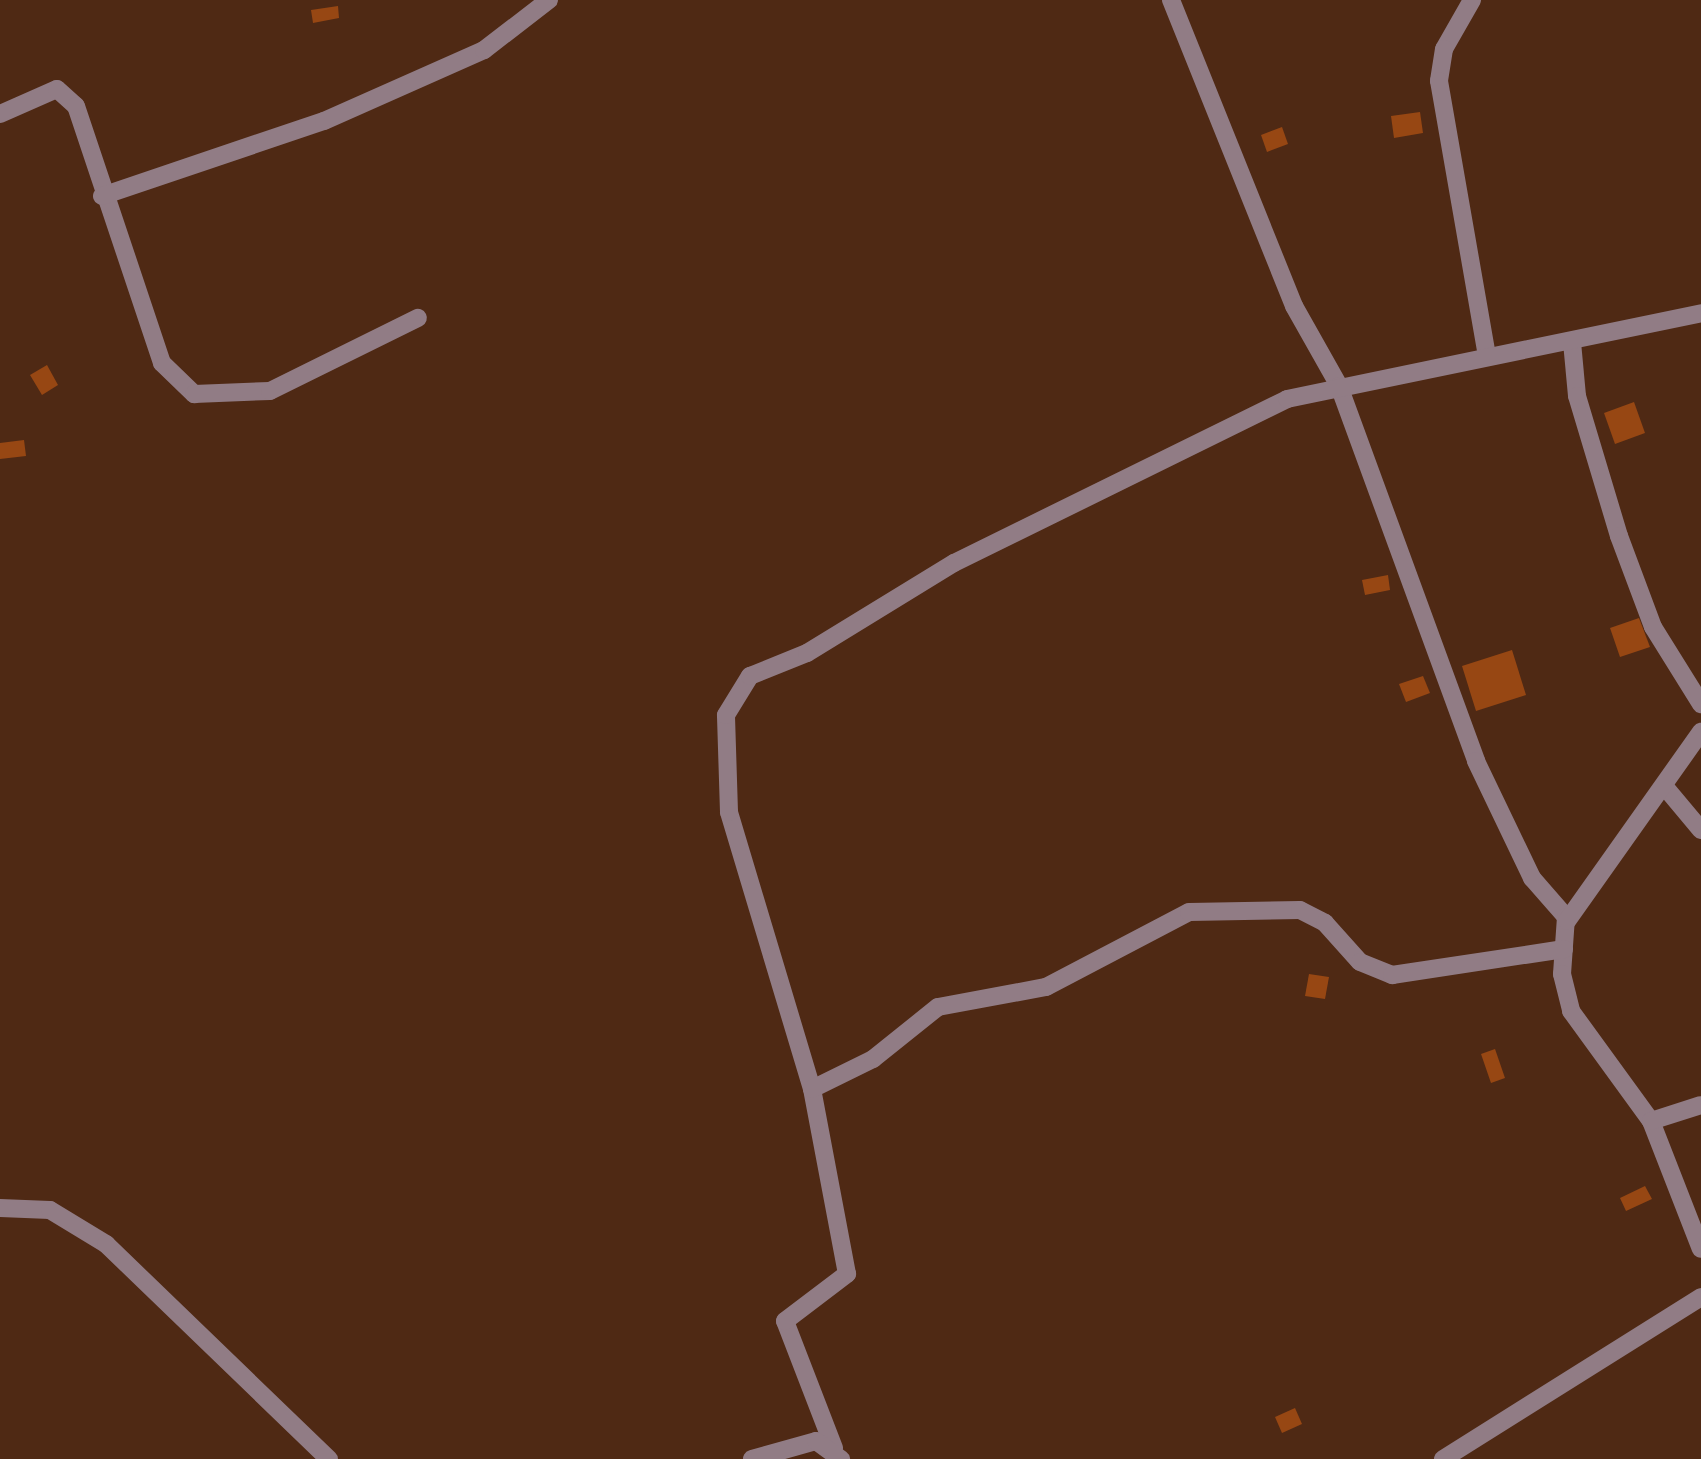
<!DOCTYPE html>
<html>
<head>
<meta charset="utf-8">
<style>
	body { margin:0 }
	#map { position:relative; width:1701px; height:1459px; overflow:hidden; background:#4f2914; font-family:"Asap Condensed",sans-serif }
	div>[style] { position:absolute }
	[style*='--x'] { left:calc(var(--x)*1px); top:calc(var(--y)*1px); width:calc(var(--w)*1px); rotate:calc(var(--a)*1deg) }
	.building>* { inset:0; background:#974713 }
	.minor>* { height:18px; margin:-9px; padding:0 9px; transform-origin:9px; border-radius:9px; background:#917c85 }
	span { translate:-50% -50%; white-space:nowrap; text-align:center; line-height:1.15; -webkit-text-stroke:9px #4f2914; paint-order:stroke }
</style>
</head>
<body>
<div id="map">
	<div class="building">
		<i style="clip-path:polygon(338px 6px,339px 18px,313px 23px,311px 10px)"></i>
		<i style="clip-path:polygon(1420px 112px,1423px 133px,1394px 138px,1391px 116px)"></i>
		<i style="clip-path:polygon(1282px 127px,1288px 144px,1267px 152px,1261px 135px)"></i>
		<i style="clip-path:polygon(47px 365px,58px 385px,42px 395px,30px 375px)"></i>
		<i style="clip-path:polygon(1634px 402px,1645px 433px,1615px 444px,1604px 413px)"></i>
		<i style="clip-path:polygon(24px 440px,26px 456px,0 459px,0 443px)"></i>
		<i style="clip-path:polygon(1388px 575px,1390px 590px,1365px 595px,1362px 580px)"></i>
		<i style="clip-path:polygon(1639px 618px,1650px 647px,1620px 657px,1610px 628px)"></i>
		<i style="clip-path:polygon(1512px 650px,1526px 695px,1476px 711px,1462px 666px)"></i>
		<i style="clip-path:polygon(1423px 676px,1430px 693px,1406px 702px,1399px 684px)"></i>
		<i style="clip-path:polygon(1309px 974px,1329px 977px,1325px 999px,1305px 996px)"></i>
		<i style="clip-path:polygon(1495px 1049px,1505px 1078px,1491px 1083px,1481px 1054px)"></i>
		<i style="clip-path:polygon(1645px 1186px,1652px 1199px,1626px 1211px,1620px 1198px)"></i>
		<i style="clip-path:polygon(1295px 1408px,1302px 1424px,1282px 1433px,1275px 1417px)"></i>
	</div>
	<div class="minor">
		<i style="--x:1171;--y:0;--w:330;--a:68.1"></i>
		<i style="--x:1294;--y:306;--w:92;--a:60.6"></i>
		<i style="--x:1339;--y:386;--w:399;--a:69.9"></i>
		<i style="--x:1476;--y:761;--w:130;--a:64.4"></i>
		<i style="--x:1532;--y:878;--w:52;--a:48.9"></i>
		<i style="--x:1566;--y:917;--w:57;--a:94"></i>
		<i style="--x:1562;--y:974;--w:38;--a:76"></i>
		<i style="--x:1571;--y:1011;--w:136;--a:54"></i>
		<i style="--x:1651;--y:1121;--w:137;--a:68.7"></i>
		<i style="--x:1472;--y:0;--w:56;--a:119.7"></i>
		<i style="--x:1444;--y:49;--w:32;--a:99"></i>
		<i style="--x:1439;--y:81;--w:280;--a:80.1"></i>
		<i style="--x:0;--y:114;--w:62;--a:-23.7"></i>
		<i style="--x:57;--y:89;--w:25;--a:42"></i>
		<i style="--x:76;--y:106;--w:271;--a:71.5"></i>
		<i style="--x:162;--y:363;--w:45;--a:44.1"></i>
		<i style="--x:194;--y:394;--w:76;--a:-2.3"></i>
		<i style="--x:270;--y:391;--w:165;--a:-26.3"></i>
		<i style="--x:102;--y:196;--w:234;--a:-18.7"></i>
		<i style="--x:324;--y:121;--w:175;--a:-23.9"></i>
		<i style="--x:484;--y:50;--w:82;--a:-37.6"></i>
		<i style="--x:1572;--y:342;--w:54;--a:84.7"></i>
		<i style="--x:1577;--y:396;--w:146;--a:73.3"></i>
		<i style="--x:1619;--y:536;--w:97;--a:69.5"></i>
		<i style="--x:1653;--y:627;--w:91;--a:58.1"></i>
		<i style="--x:1665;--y:787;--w:56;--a:50.1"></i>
		<i style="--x:1567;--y:921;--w:232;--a:-54.7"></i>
		<i style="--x:812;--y:1089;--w:289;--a:-106.7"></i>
		<i style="--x:729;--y:812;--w:97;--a:-91.8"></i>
		<i style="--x:726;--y:715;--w:46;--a:-58.4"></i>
		<i style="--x:750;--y:676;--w:61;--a:-22"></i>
		<i style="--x:807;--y:653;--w:172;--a:-31.5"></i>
		<i style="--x:954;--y:563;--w:371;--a:-26.2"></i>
		<i style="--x:1287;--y:399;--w:423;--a:-11.7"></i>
		<i style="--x:1651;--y:1121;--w:52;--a:-17.7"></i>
		<i style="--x:0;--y:1208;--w:50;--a:2.3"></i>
		<i style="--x:50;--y:1210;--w:66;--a:31.3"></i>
		<i style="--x:106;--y:1244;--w:310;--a:44"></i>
		<i style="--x:834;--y:1448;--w:136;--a:-111.1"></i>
		<i style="--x:785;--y:1321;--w:78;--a:-37.2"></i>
		<i style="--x:847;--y:1274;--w:188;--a:-100.7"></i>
		<i style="--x:812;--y:1089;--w:68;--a:-26.2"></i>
		<i style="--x:873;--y:1059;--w:83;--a:-38.7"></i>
		<i style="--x:938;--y:1007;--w:110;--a:-10.5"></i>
		<i style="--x:1046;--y:987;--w:161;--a:-27.7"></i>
		<i style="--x:1189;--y:912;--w:111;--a:-1"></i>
		<i style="--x:1300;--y:910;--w:28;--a:27"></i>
		<i style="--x:1325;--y:923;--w:52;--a:48.1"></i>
		<i style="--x:1360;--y:962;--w:35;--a:22"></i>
		<i style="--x:1392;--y:975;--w:174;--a:-8.6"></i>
		<i style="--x:752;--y:1459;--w:66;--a:-15.7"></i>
		<i style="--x:816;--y:1441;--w:31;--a:36"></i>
		<i style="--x:1443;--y:1459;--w:305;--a:-32.1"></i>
	</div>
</div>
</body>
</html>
